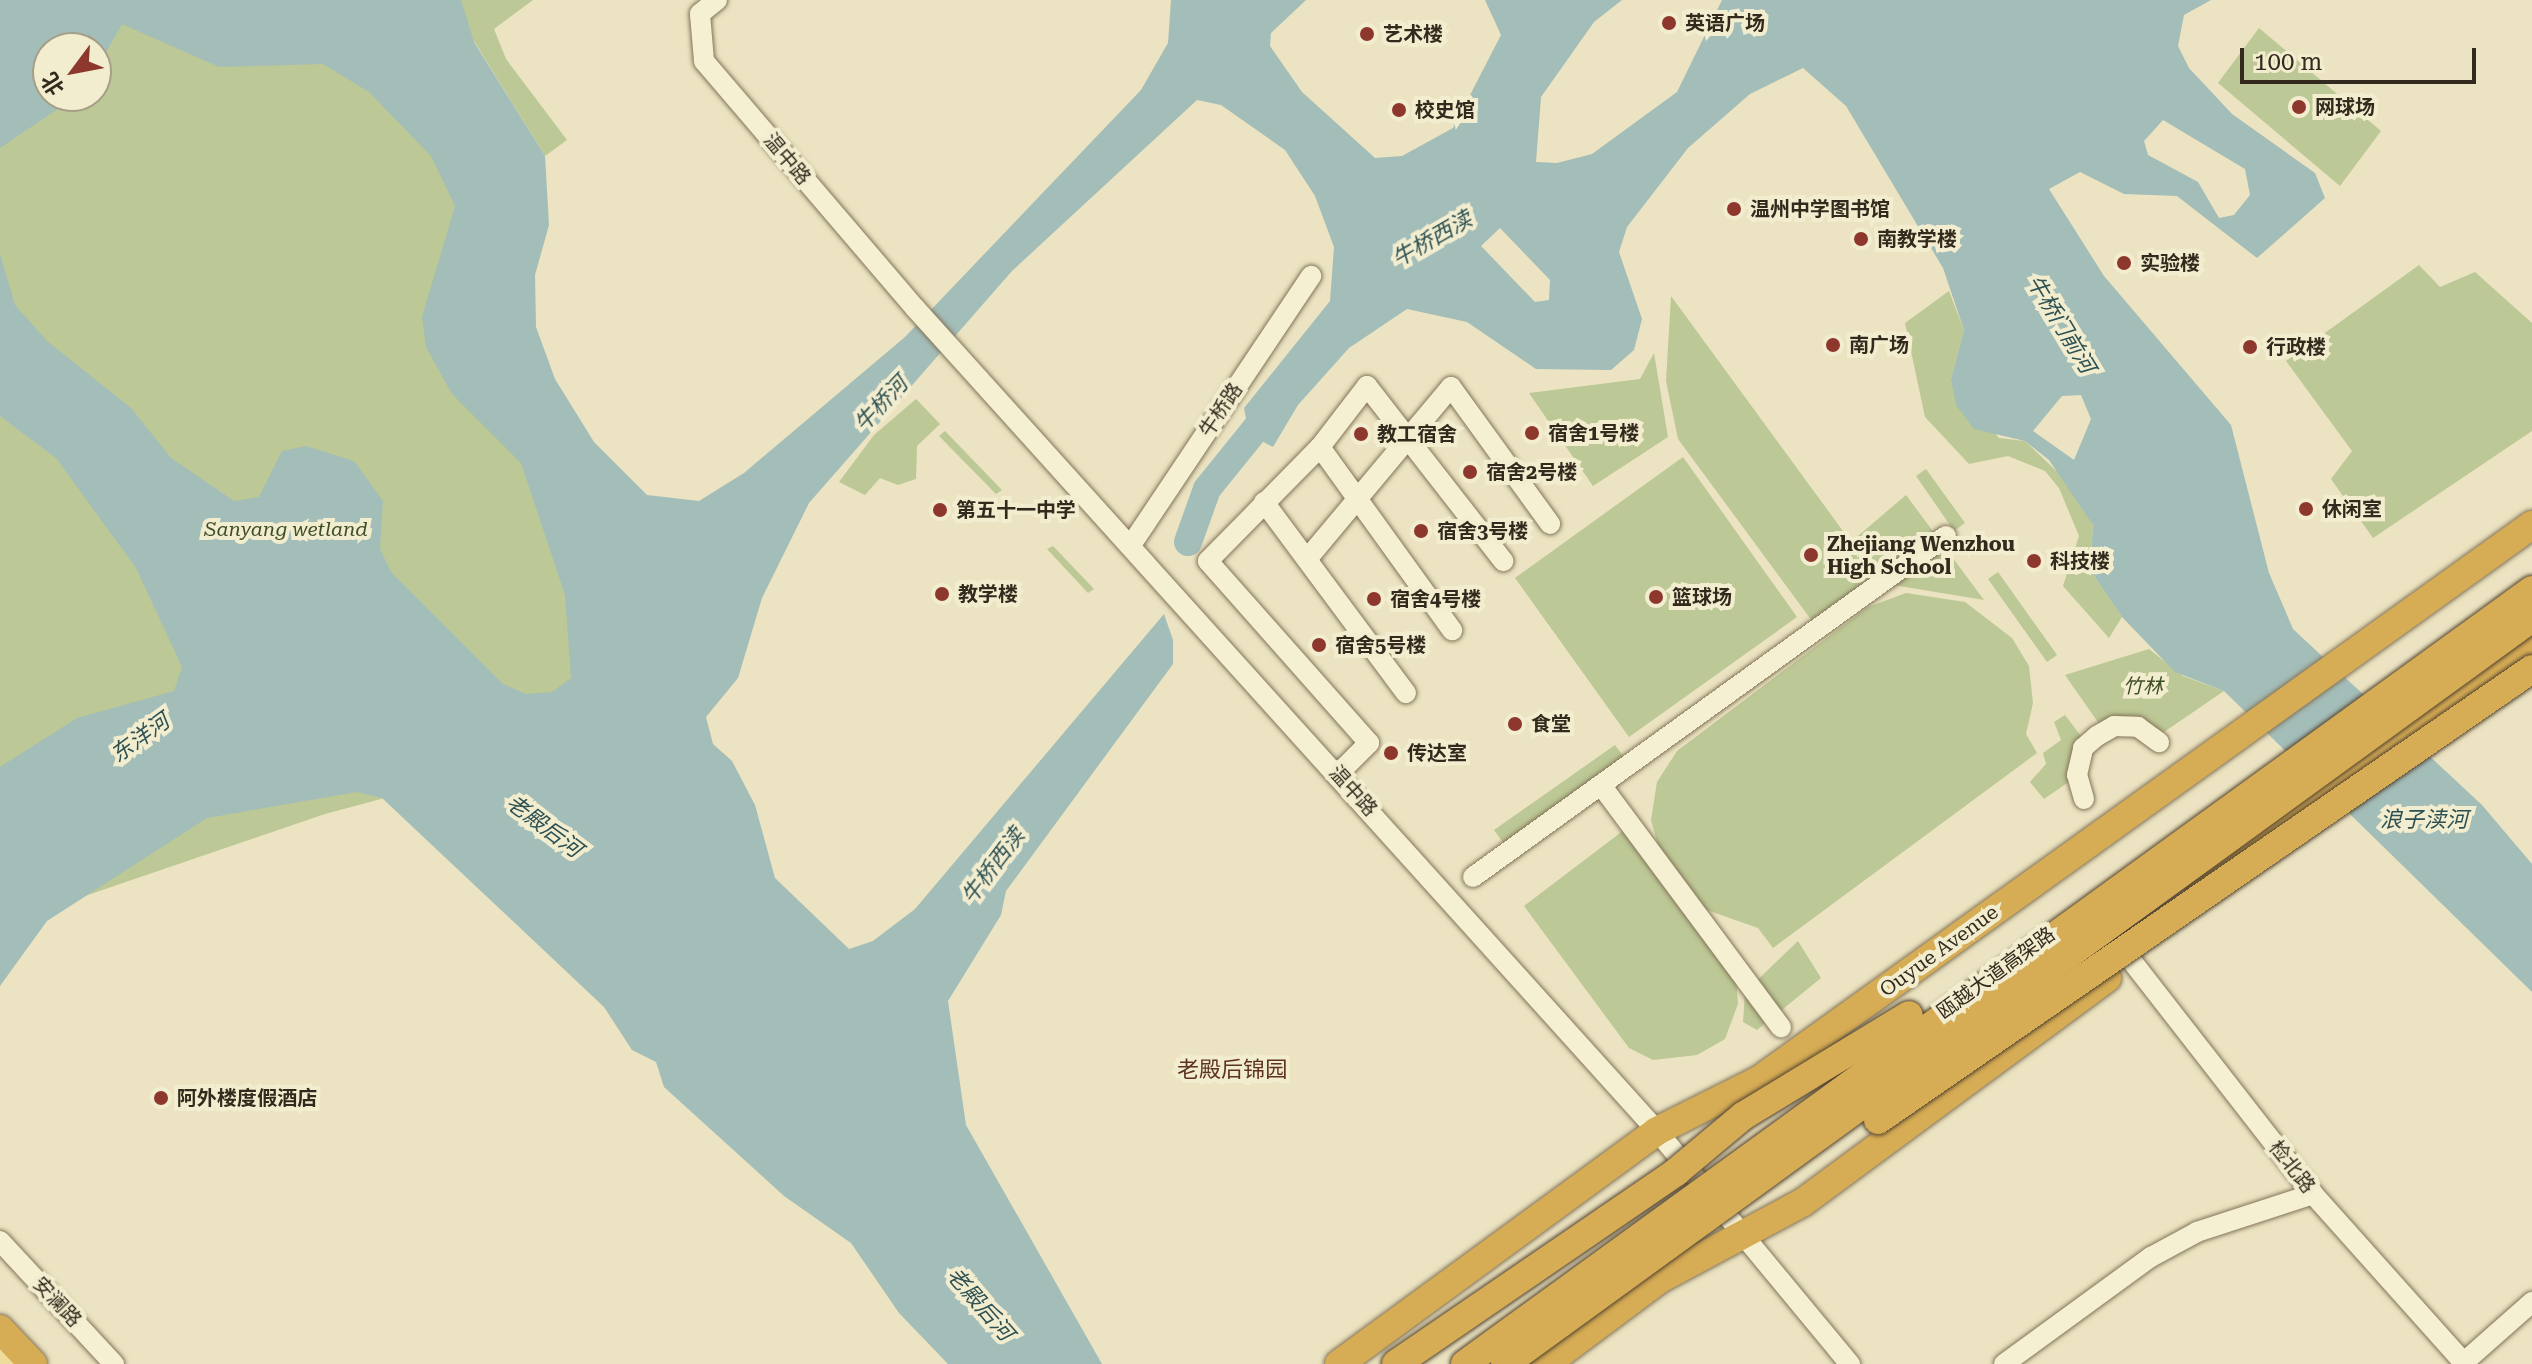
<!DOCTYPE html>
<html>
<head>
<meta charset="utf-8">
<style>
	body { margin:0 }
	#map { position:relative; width:2532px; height:1364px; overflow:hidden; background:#ebe3c1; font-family:"Roboto Serif","Noto Sans SC",serif }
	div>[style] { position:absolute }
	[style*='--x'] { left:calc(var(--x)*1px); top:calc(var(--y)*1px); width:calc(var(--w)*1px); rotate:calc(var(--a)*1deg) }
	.green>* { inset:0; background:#bcc895 }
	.water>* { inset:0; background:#a3bdb9 }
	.river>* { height:28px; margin:-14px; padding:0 14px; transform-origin:14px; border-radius:14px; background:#a3bdb9 }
	.roads { filter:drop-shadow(0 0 2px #837459) drop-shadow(0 0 2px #837459) }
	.minor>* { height:20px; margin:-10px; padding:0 10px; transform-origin:10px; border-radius:10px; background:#f6f0d3 }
	.major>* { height:24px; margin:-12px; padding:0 12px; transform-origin:12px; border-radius:12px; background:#eddc9a }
	.highway>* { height:28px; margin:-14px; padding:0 14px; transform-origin:14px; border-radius:14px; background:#d6ac55 }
	.bridges { filter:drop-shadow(0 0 2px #51422e) drop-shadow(0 0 2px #51422e) }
	.highway-bridge>* { height:28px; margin:-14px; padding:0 14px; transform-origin:14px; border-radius:14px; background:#d6ac55 }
	.dots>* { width:22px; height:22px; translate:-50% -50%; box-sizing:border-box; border:4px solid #f3edd0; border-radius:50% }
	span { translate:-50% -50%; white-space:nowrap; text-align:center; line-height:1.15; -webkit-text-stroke:8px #f3edd0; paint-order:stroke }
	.poi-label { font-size:20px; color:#332a1d; font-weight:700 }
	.left { translate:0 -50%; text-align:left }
	.street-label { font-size:20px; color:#332a1d }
	.park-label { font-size:20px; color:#3f4f25; font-style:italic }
	.water-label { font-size:22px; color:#2d5152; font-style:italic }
	.neighbourhood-label { font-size:22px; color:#5d331f }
	.north { position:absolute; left:32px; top:32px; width:80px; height:80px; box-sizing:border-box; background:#f3edd0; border:2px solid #a69f88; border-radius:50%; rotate:238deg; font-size:22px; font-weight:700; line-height:32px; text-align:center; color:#332a1d }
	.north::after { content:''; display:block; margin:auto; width:28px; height:36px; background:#8e382d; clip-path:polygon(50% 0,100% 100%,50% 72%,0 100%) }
	.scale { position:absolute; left:2240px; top:48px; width:236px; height:36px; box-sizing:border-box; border:4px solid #332a1d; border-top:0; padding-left:10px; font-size:24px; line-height:28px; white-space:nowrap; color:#332a1d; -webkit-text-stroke:6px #f3edd0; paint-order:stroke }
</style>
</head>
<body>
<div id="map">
	<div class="green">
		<i style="clip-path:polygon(evenodd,0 0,533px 0,494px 29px,506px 59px,567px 140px,545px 156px,474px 41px,440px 63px,647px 728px,325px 814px,0 925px,0 0,48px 48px,96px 48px,96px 96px,48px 96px,48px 48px)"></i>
		<i style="clip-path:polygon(2259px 28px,2381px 131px,2340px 186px,2218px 83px)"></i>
		<i style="clip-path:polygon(2419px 265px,2440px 287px,2475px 272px,2532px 323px,2532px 431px,2373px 538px,2331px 479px,2352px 451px,2286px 361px)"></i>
		<i style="clip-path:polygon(1949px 291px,1964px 330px,1951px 379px,1999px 438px,2025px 441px,2068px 482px,2093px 525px,2090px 570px,2122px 617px,2109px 638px,2063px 586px,2079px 536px,2059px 488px,2045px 471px,2008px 456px,1969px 464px,1925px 417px,1905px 323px)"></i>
		<i style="clip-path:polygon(1671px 296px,1851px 542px,1906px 495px,1984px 600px,1881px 583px,1818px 629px,1678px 439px,1666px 381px)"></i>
		<i style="clip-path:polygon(1654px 353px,1668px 437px,1593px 486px,1529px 393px,1640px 379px)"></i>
		<i style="clip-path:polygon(916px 399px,940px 424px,917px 446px,916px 479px,898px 485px,880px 478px,865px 495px,839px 482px,874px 435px)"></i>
		<i style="clip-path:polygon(945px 431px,1002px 490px,996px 494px,939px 436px)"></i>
		<i style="clip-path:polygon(1683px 457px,1797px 617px,1629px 737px,1515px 578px)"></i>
		<i style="clip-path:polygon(1926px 469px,1965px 523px,1954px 531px,1916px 476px)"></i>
		<i style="clip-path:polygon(1053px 546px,1094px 589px,1088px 593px,1047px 549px)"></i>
		<i style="clip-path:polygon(1998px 572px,2057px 655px,2047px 662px,1988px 579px)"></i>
		<i style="clip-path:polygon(1906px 593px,1965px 602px,2012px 638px,2029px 666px,2033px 703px,2026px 734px,2037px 753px,1773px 948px,1758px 928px,1704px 909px,1661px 856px,1651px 820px,1657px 782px,1677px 751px,1868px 607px)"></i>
		<i style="clip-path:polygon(2149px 649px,2183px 676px,2224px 691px,2164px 732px,2129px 717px,2100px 725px,2065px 675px)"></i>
		<i style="clip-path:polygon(2065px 715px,2084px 740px,2073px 779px,2044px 799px,2030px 782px,2046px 764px,2043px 753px,2061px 740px,2054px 722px)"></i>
		<i style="clip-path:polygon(1615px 745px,1626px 760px,1505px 845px,1494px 830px)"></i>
		<i style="clip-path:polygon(1624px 830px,1736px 977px,1738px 1004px,1725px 1039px,1697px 1055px,1653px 1060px,1629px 1048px,1524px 906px)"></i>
		<i style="clip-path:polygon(1798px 941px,1821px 978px,1757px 1030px,1743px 1022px,1745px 992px)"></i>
	</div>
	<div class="water">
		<i style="clip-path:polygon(evenodd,0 0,461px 0,474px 42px,545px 156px,549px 225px,535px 275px,536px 327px,555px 379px,594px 442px,647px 495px,699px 501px,744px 473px,905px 337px,1141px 90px,1168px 43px,1171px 0,1306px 0,1271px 33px,1270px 46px,1302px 92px,1375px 158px,1402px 156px,1453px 128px,1501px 35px,1485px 0,1622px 0,1594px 22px,1541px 97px,1536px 162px,1557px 163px,1592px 154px,1677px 92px,1722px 0,2211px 0,2184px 15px,2178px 46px,2189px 68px,2232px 114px,2315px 173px,2325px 198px,2257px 258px,2177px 196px,2124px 194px,2080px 172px,2049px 189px,2104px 276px,2231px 425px,2269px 573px,2293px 629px,2482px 805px,2532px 864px,2532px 992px,2224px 691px,2175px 672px,2122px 617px,2090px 570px,2093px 525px,2049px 460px,2025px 441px,1974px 429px,1956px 405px,1951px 379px,1964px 330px,1943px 268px,1846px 106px,1803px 68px,1750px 94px,1688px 148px,1627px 227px,1619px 252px,1642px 319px,1634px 350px,1611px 370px,1536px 369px,1467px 322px,1407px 309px,1349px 348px,1298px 405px,1273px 447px,1249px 434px,1244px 408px,1330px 301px,1334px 247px,1315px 196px,1285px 150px,1221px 105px,1197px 100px,1012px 271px,809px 503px,762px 598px,738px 678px,706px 717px,713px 744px,732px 761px,755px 805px,775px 878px,849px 949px,873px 941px,915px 909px,1164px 614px,1173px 640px,1173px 664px,1006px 891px,1001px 915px,948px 1001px,966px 1125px,1102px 1364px,948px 1364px,899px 1313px,851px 1243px,784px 1196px,664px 1087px,656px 1062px,632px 1050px,604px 1007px,382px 798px,357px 792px,207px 818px,47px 921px,0 986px,0 767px,77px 718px,174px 691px,182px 667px,136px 568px,56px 458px,0 416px,0 254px,15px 305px,47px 341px,131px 408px,171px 458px,234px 501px,259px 497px,282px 451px,306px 446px,354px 461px,383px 501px,380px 549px,391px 572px,503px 684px,526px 694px,552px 692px,571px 678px,565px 595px,521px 463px,452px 394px,426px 347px,422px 317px,455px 206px,431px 156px,369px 92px,323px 64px,219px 67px,122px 24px,96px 70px,96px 48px,48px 48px,48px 96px,77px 96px,0 148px,0 0,2163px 120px,2245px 169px,2250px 195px,2234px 215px,2219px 218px,2198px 182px,2148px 155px,2144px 141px,2163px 120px,0 0,1500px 228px,1550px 280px,1549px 300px,1535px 302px,1481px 246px,1500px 228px,0 0,2081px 395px,2091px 419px,2074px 460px,2033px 431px,2062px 396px,2081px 395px)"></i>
	</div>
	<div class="river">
		<i style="--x:1188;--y:542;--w:56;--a:-70.3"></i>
		<i style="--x:1207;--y:489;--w:107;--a:-51.1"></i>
	</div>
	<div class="roads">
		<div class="minor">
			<i style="--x:717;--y:0;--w:22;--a:141"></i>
			<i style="--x:700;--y:14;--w:47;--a:85.1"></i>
			<i style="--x:704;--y:61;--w:325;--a:49.5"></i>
			<i style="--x:915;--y:308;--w:1108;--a:47.96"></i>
			<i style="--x:1657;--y:1131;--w:303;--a:50.4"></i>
			<i style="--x:1320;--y:447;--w:77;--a:-52.4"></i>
			<i style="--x:1367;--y:386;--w:222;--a:52.1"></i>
			<i style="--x:1264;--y:502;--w:238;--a:53.4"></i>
			<i style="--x:1131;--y:545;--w:324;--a:-56.2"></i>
			<i style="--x:1308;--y:558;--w:223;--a:-50.1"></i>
			<i style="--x:1451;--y:387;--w:169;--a:54.1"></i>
			<i style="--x:1338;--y:774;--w:44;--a:-45"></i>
			<i style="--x:1369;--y:743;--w:243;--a:-131.5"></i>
			<i style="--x:1208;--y:561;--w:160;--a:-45.5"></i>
			<i style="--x:1320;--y:447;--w:226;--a:54.2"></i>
			<i style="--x:1601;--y:785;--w:302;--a:53.4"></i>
			<i style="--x:2084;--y:799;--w:25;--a:-106"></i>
			<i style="--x:2077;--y:775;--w:28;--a:-77"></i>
			<i style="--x:2083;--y:748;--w:18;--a:-41"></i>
			<i style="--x:2097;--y:736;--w:20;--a:-30"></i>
			<i style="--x:2114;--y:726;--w:24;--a:2"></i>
			<i style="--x:2138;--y:727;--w:26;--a:36"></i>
			<i style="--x:1473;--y:877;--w:583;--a:-35.79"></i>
			<i style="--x:2131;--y:960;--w:296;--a:52.1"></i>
			<i style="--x:2313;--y:1194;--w:228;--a:48.2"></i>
			<i style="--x:0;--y:1241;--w:168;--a:47.2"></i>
			<i style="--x:2004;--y:1364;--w:182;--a:-36.1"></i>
			<i style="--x:2151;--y:1257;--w:52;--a:-28.5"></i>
			<i style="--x:2197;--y:1232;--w:122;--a:-18.1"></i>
			<i style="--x:2462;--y:1364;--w:94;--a:-41.5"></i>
		</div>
		<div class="major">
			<i style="--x:0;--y:1358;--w:8;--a:45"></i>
		</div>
		<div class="highway">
			<i style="--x:2201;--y:889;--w:40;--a:-46"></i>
			<i style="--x:2229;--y:860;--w:372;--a:-35.4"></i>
			<i style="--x:0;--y:1329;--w:48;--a:46.7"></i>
			<i style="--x:1339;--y:1364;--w:394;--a:-36.2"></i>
			<i style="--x:1657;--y:1131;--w:114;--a:-26.6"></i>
			<i style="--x:1759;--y:1080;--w:952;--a:-35.68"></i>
			<i style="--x:1546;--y:1364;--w:142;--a:-36.7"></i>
			<i style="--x:1660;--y:1279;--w:161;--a:-28.2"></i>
			<i style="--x:1802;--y:1203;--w:379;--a:-36.4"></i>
		</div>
	</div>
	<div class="bridges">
		<div class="highway-bridge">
			<i style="--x:1878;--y:1120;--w:794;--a:-34.59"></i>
			<i style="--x:1396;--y:1364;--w:340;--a:-34.4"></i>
			<i style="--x:1676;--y:1172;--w:87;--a:-39.9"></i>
			<i style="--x:1743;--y:1116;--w:194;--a:-31.3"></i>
			<i style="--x:1465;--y:1364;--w:1318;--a:-35.96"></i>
			<i style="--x:1505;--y:1364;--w:1269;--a:-35.99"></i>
		</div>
	</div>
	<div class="dots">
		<i style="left:1669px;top:23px;background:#8e382d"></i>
		<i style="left:1367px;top:34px;background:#8e382d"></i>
		<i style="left:2299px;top:107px;background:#8e382d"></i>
		<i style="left:1399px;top:110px;background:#8e382d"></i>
		<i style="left:1734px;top:209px;background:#8e382d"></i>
		<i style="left:1861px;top:239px;background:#8e382d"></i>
		<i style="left:2124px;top:263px;background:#8e382d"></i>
		<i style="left:1833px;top:345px;background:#8e382d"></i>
		<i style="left:2250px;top:347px;background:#8e382d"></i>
		<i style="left:1532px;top:433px;background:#8e382d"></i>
		<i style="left:1361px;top:434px;background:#8e382d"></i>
		<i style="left:1470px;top:472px;background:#8e382d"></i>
		<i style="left:2306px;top:509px;background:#8e382d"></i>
		<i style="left:940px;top:510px;background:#8e382d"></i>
		<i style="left:1421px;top:531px;background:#8e382d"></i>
		<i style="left:1811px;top:555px;background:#8e382d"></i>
		<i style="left:2034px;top:561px;background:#8e382d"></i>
		<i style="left:942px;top:594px;background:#8e382d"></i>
		<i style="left:1656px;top:597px;background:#8e382d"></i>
		<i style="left:1374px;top:599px;background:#8e382d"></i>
		<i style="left:1319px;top:645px;background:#8e382d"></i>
		<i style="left:1515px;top:724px;background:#8e382d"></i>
		<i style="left:1391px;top:753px;background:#8e382d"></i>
		<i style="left:161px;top:1098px;background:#8e382d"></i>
	</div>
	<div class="poi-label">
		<span class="left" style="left:1685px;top:23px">英语广场</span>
		<span class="left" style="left:1383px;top:34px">艺术楼</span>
		<span class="left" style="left:2315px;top:107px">网球场</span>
		<span class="left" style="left:1415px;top:110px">校史馆</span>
		<span class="left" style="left:1750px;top:209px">温州中学图书馆</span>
		<span class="left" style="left:1877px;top:239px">南教学楼</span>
		<span class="left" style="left:2140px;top:263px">实验楼</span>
		<span class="left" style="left:1849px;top:345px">南广场</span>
		<span class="left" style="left:2266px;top:347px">行政楼</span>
		<span class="left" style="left:1548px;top:433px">宿舍1号楼</span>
		<span class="left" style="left:1377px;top:434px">教工宿舍</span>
		<span class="left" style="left:1486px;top:472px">宿舍2号楼</span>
		<span class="left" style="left:2322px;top:509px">休闲室</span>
		<span class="left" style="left:956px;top:510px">第五十一中学</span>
		<span class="left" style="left:1437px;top:531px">宿舍3号楼</span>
		<span class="left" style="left:1827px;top:556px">Zhejiang Wenzhou<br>High School</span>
		<span class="left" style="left:2050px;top:561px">科技楼</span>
		<span class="left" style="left:958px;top:594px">教学楼</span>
		<span class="left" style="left:1672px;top:597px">篮球场</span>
		<span class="left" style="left:1390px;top:599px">宿舍4号楼</span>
		<span class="left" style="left:1335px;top:645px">宿舍5号楼</span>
		<span class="left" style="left:1531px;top:724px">食堂</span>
		<span class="left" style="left:1407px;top:753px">传达室</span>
		<span class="left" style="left:177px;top:1098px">阿外楼度假酒店</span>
	</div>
	<div class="street-label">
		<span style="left:787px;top:159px;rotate:50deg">温中路</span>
		<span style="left:1221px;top:410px;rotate:-56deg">牛桥路</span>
		<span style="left:1353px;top:791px;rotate:48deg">温中路</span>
		<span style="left:1939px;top:951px;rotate:-36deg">Ouyue Avenue</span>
		<span style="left:1996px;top:973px;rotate:-36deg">瓯越大道高架路</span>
		<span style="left:2292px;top:1167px;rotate:52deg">检北路</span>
		<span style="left:57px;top:1302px;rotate:47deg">安澜路</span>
	</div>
	<div class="park-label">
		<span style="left:286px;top:529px">Sanyang wetland</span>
		<span style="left:2143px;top:686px">竹林</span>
	</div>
	<div class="water-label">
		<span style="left:1432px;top:239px;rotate:-30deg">牛桥西渎</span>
		<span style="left:2061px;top:324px;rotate:59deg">牛桥门前河</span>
		<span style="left:881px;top:404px;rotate:-47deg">牛桥河</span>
		<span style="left:140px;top:738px;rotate:-36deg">东洋河</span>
		<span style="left:2424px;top:820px">浪子渎河</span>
		<span style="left:544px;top:826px;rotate:37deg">老殿后河</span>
		<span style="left:993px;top:866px;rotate:-53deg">牛桥西渎</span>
		<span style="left:980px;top:1304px;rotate:49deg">老殿后河</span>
	</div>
	<div class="neighbourhood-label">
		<span style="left:1232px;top:1070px">老殿后锦园</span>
	</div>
	<div class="north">北</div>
	<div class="scale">100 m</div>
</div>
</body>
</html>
